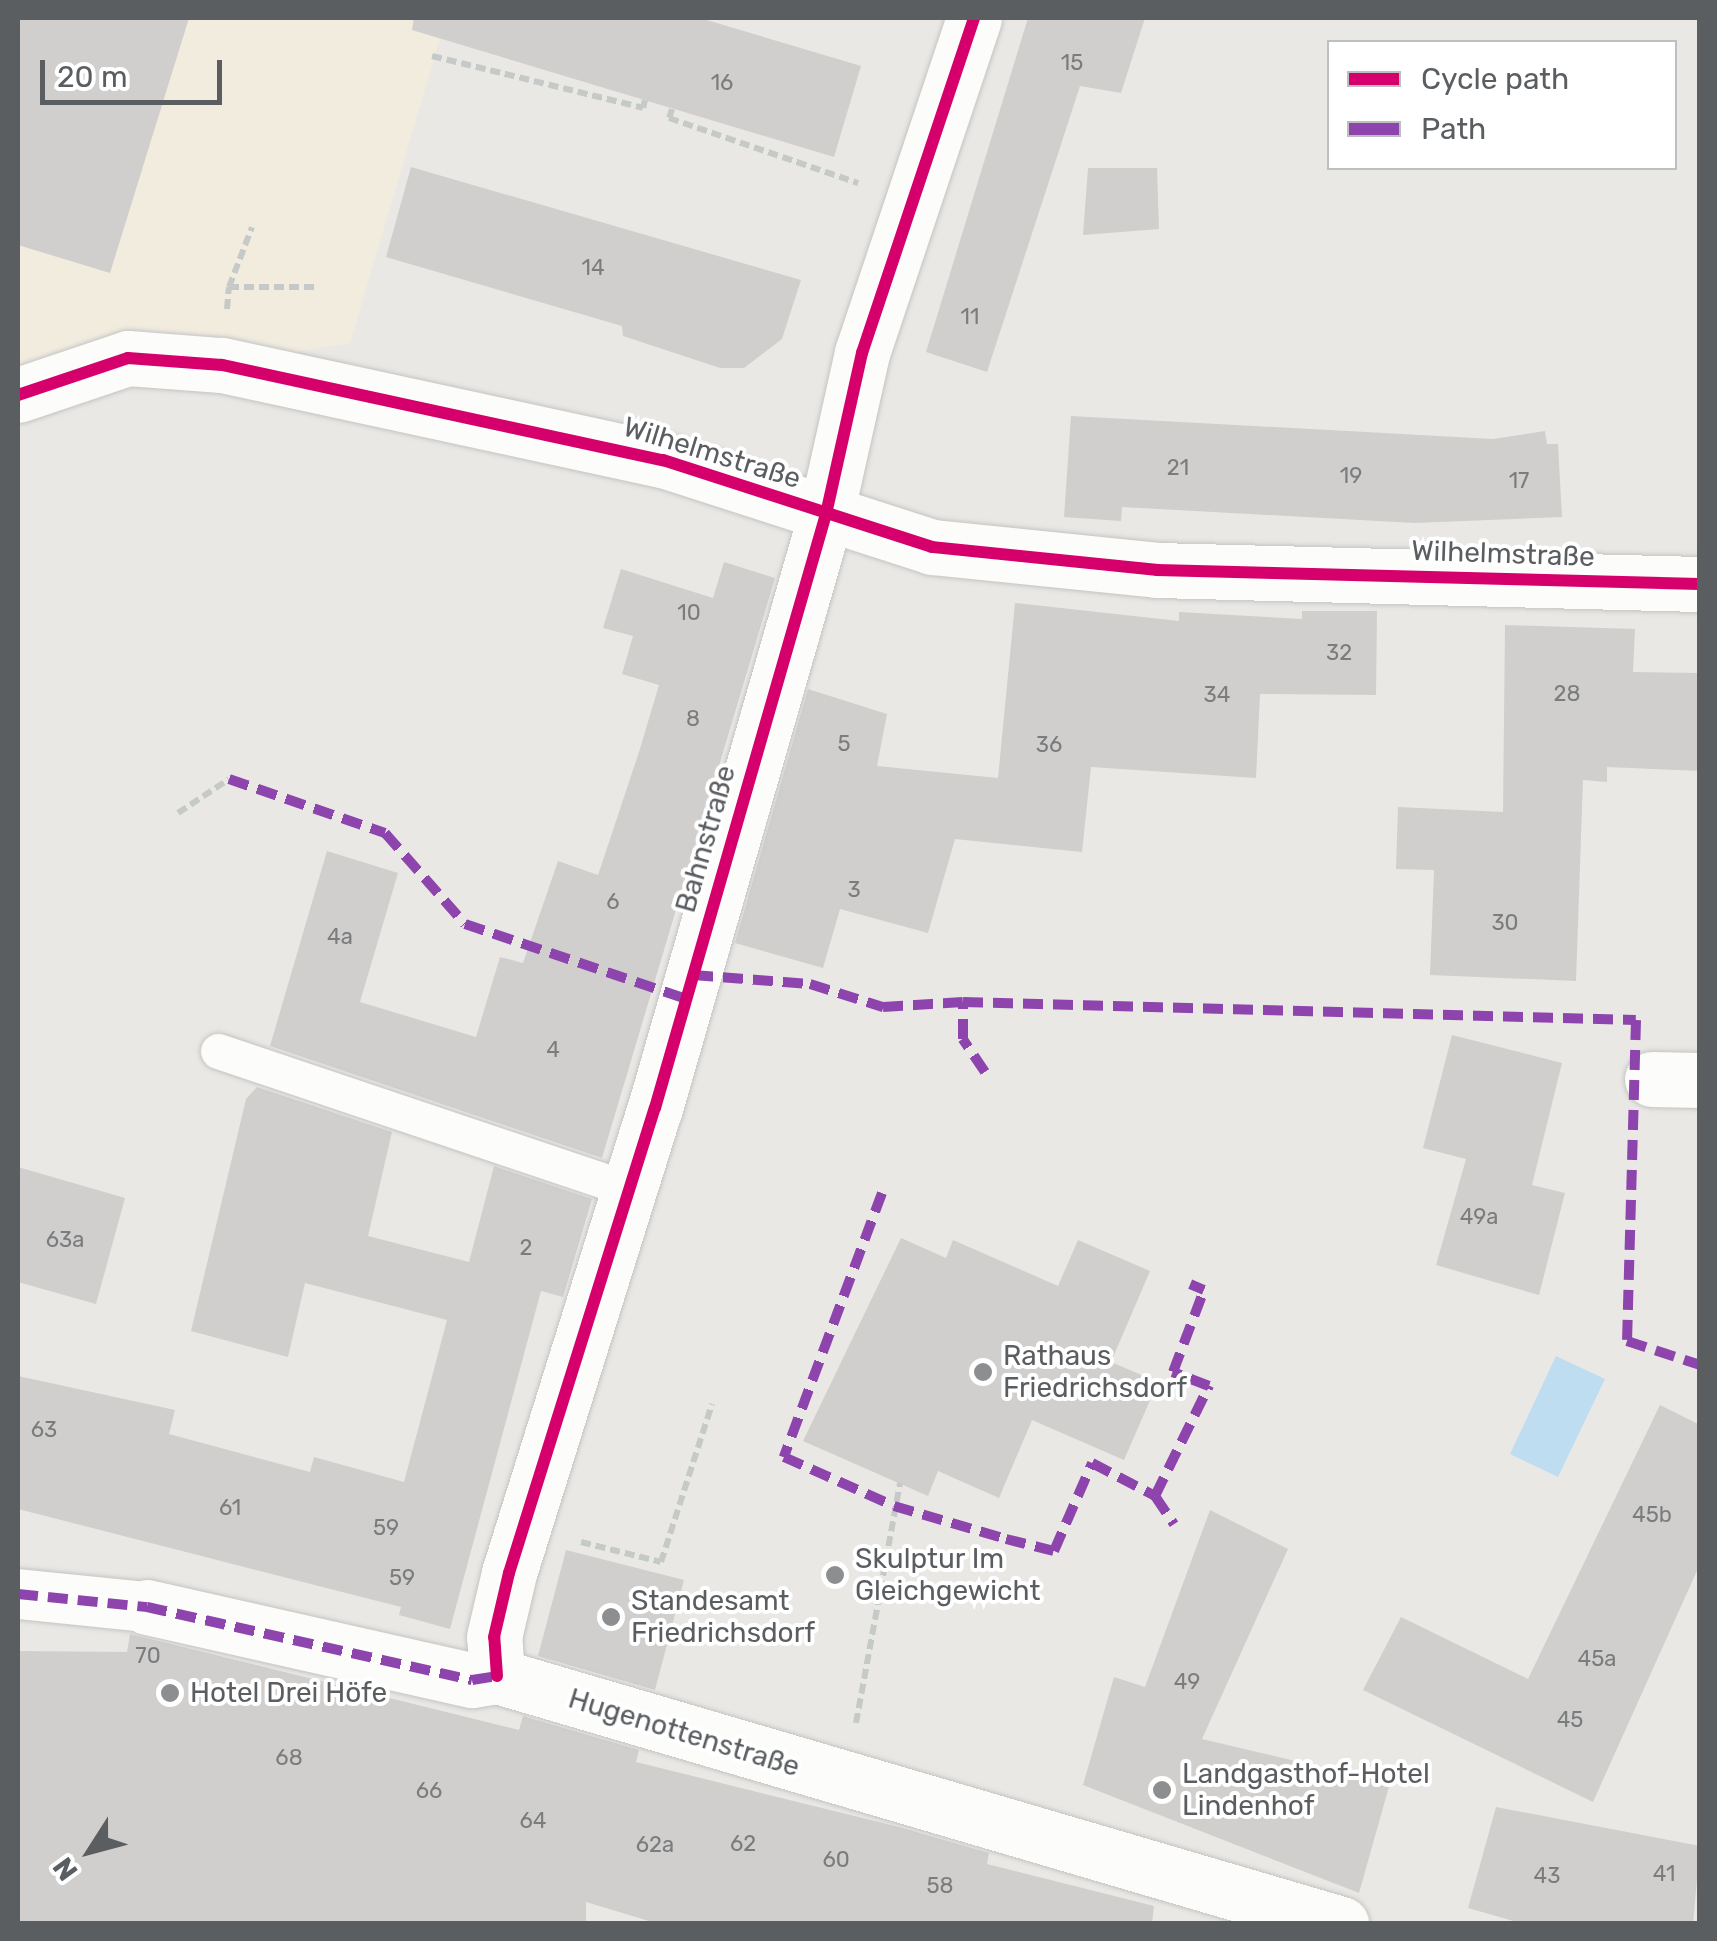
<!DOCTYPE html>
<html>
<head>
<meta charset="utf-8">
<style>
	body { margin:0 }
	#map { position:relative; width:1717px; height:1941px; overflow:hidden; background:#eae8e5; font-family:Rubik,sans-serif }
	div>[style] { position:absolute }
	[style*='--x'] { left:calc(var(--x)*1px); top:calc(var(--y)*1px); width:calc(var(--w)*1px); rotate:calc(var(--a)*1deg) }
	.commercial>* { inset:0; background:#f2ecdf }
	.water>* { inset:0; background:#beddf0 }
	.building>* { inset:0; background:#d0cfcd }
	.path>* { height:6px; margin-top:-3px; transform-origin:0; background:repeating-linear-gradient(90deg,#c5c9c7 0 10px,transparent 0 15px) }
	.roads { filter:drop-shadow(0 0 2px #c4c4c4) drop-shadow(0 0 2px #c4c4c4) }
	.service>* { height:35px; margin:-17.5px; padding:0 17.5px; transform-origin:17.5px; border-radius:17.5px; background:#fcfcfb }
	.pedestrian>* { height:50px; margin:-25px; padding:0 25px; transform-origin:25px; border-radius:25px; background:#fcfcfb }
	.minor>* { height:55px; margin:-27.5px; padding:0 27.5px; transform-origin:27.5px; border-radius:27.5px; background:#fcfcfb }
	.quiet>* { height:10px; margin-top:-5px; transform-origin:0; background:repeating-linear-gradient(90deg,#8e44ad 0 20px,transparent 0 30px) }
	.cycleway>* { height:12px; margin:-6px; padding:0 6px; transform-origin:6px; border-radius:6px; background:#d6006c }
	.dots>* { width:28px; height:28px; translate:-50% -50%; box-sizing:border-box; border:5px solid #fff; border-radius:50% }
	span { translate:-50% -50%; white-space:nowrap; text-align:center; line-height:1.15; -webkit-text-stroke:8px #fff; paint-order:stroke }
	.number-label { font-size:22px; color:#7a7c7d }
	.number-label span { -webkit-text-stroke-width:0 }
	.street-label { font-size:28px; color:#5b5e61 }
	.poi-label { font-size:28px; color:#5b5e61 }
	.left { translate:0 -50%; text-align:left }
	.frame { position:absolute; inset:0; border:20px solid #5b5e61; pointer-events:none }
	.legend { position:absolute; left:1327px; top:40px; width:350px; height:130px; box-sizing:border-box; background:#fff; border:2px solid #bdbfc0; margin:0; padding:12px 18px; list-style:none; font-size:30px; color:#5b5e61 }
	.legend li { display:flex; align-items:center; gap:20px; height:50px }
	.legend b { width:50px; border:2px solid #bdbfc0 }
	.north { position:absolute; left:40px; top:1801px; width:100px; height:100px; -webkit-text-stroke:8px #fff; paint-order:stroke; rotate:234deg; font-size:28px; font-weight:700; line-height:40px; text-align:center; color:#5b5e61 }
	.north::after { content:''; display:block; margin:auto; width:35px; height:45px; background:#5b5e61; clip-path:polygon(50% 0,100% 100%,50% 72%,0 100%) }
	.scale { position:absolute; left:40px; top:60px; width:182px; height:45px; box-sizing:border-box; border:5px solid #5b5e61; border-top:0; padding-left:12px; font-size:30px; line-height:35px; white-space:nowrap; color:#5b5e61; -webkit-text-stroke:8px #fff; paint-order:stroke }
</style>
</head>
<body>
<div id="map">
	<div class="commercial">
		<i style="clip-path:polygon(18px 18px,446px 18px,350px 343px,18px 395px)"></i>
	</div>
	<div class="water">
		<i style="clip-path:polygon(1556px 1356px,1605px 1379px,1558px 1477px,1510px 1454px)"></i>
	</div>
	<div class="building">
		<i style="clip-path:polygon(18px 18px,189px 18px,110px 273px,18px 245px)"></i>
		<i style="clip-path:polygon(414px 18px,700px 18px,861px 66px,834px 157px,412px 30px)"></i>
		<i style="clip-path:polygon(1028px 18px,1145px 18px,1121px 93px,1080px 86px,987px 372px,926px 352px)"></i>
		<i style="clip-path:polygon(411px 167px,801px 280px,782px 339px,744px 368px,720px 368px,623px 336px,622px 326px,386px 257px)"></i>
		<i style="clip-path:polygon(1088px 168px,1157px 168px,1159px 229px,1083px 235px)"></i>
		<i style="clip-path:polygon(1071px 416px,1493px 439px,1545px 431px,1547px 444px,1558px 444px,1562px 517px,1414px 523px,1122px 507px,1121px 521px,1064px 517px)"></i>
		<i style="clip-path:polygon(724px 562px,775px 578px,602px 1158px,270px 1046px,327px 851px,398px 873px,360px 1002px,476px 1037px,500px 957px,523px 963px,558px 861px,598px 875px,639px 752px,659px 685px,622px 674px,633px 636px,603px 628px,621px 569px,713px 598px)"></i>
		<i style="clip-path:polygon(1015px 603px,1179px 621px,1179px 612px,1302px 619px,1302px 611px,1377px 611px,1376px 695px,1260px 694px,1256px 778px,1091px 767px,1082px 852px,955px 839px,928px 933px,840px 909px,823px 968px,735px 943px,808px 689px,887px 714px,877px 766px,998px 778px)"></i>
		<i style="clip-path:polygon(1505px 625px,1635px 629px,1633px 672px,1698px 673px,1700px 771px,1607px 767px,1607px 782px,1583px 780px,1576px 981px,1430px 975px,1434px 870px,1396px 869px,1398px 807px,1503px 812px)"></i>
		<i style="clip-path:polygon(1452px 1035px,1562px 1063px,1532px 1185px,1565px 1193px,1539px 1295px,1436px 1265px,1466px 1159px,1423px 1148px)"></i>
		<i style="clip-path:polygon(257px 1087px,392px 1132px,368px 1236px,469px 1262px,494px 1166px,592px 1199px,563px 1297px,541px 1291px,450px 1629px,399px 1615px,401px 1607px,18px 1509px,18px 1376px,175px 1410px,169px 1434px,310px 1472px,314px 1457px,404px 1482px,447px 1320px,305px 1283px,288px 1357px,191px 1331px,246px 1099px)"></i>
		<i style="clip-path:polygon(18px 1167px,125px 1198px,96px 1304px,18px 1282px)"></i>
		<i style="clip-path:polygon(901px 1238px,946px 1258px,953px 1240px,1058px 1286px,1078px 1240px,1150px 1271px,1111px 1362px,1158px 1382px,1124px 1460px,1032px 1420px,999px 1498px,938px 1471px,928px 1496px,803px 1441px)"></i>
		<i style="clip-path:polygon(1660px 1405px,1700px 1425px,1700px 1564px,1593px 1802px,1363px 1690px,1401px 1617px,1528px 1679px)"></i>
		<i style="clip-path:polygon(1210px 1510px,1288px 1549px,1202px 1739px,1390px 1783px,1359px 1893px,1083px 1785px,1114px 1677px,1145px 1687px)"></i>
		<i style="clip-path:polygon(566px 1550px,684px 1580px,655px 1690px,538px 1656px)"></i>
		<i style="clip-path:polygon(130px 1634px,519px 1730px,523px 1716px,639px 1750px,636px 1762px,899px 1827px,989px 1853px,987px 1864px,1154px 1906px,1152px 1924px,659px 1924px,586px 1902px,586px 1924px,18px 1924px,18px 1651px,127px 1652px)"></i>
		<i style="clip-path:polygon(1496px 1807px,1700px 1846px,1693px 1924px,1524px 1924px,1468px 1908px)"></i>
	</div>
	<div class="path">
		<i style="--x:432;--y:56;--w:217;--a:13.8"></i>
		<i style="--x:643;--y:108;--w:8;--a:-76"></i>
		<i style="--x:672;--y:109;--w:9;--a:108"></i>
		<i style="--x:669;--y:118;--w:200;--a:19"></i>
		<i style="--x:229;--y:287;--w:64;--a:-69"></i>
		<i style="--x:227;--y:309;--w:22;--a:-85"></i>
		<i style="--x:229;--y:287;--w:86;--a:0"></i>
		<i style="--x:178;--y:813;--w:61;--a:-33.7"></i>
		<i style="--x:581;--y:1542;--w:82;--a:14"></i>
		<i style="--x:661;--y:1562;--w:166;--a:-72.1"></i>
		<i style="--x:856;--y:1723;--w:244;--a:-79.6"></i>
	</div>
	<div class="roads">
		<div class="service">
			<i style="--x:218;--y:1051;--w:436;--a:18.6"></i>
		</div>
		<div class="pedestrian">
			<i style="--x:18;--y:1594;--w:130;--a:5.8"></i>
		</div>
		<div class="minor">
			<i style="--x:18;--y:395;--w:116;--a:-18.6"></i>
			<i style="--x:128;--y:358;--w:94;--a:4.3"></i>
			<i style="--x:222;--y:365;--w:451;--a:12.2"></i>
			<i style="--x:663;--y:460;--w:283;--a:17.9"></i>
			<i style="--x:932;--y:547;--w:226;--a:5.8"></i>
			<i style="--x:1157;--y:570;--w:543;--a:1.48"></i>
			<i style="--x:1652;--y:1079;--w:48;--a:1.2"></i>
			<i style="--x:147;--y:1607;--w:333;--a:12.7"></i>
			<i style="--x:472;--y:1680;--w:25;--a:-9"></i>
			<i style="--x:497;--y:1676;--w:880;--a:16.37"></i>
			<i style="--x:497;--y:1676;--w:39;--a:-94"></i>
			<i style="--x:494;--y:1637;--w:66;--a:-76.8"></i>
			<i style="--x:509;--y:1573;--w:487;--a:-72.6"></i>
			<i style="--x:655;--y:1108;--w:618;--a:-73.94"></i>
			<i style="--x:826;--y:514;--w:165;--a:-77.4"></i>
			<i style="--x:862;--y:353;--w:353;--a:-71.5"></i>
		</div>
	</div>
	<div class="quiet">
		<i style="--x:229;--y:779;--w:165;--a:19.1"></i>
		<i style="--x:385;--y:833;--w:121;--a:48.7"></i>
		<i style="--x:465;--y:924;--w:233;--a:18.7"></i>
		<i style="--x:693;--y:975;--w:117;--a:4.4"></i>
		<i style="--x:810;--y:984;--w:77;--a:17.5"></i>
		<i style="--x:883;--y:1007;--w:80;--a:-3.6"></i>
		<i style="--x:985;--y:1072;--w:40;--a:-124"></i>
		<i style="--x:963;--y:1039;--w:37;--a:-90"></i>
		<i style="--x:963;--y:1002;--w:673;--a:1.53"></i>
		<i style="--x:1636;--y:1020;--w:321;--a:91.6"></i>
		<i style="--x:1627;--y:1341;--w:77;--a:18.2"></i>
		<i style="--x:882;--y:1193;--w:282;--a:110.4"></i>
		<i style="--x:784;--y:1457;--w:120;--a:24"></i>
		<i style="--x:894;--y:1506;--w:117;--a:16.4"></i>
		<i style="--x:1006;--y:1539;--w:49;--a:14"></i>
		<i style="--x:1054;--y:1551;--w:96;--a:-66.6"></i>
		<i style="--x:1092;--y:1463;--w:71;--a:27.6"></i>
		<i style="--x:1155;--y:1496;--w:123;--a:-63.9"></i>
		<i style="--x:1209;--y:1386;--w:39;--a:-159"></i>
		<i style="--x:1173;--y:1372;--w:88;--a:-69.3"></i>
		<i style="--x:1204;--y:1290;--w:15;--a:-157"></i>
		<i style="--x:1155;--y:1496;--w:34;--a:56"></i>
		<i style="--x:18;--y:1594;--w:130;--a:5.8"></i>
		<i style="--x:147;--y:1607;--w:333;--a:12.7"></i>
		<i style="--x:472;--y:1680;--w:25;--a:-9"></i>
	</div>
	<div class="cycleway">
		<i style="--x:18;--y:395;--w:116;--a:-18.6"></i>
		<i style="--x:128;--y:358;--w:94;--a:4.3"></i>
		<i style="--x:222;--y:365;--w:451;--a:12.2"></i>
		<i style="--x:663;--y:460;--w:283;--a:17.9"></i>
		<i style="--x:932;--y:547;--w:226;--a:5.8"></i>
		<i style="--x:1157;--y:570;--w:543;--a:1.48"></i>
		<i style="--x:497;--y:1676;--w:39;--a:-94"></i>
		<i style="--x:494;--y:1637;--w:66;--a:-76.8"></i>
		<i style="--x:509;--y:1573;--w:487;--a:-72.6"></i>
		<i style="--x:655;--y:1108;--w:618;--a:-73.94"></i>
		<i style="--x:826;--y:514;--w:165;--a:-77.4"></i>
		<i style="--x:862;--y:353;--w:353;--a:-71.5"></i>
	</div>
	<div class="dots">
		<i style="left:983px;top:1372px;background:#8d8e8f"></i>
		<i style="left:835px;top:1575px;background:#8d8e8f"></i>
		<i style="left:611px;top:1617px;background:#8d8e8f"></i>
		<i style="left:170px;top:1693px;background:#8d8e8f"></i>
		<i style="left:1162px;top:1790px;background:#8d8e8f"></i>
	</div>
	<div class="number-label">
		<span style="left:1072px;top:63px">15</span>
		<span style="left:722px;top:83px">16</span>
		<span style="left:593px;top:268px">14</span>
		<span style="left:970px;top:317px">11</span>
		<span style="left:1178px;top:468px">21</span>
		<span style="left:1351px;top:476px">19</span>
		<span style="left:1519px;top:481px">17</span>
		<span style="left:689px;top:613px">10</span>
		<span style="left:1339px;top:653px">32</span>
		<span style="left:1567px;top:694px">28</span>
		<span style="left:1217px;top:695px">34</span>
		<span style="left:693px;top:719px">8</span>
		<span style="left:844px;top:744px">5</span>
		<span style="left:1049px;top:745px">36</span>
		<span style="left:854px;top:890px">3</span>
		<span style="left:613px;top:902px">6</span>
		<span style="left:1505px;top:923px">30</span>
		<span style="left:340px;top:937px">4a</span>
		<span style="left:553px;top:1050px">4</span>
		<span style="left:1479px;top:1217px">49a</span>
		<span style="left:65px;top:1240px">63a</span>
		<span style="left:526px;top:1248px">2</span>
		<span style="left:44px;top:1430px">63</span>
		<span style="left:230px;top:1508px">61</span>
		<span style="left:1652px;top:1515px">45b</span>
		<span style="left:386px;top:1528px">59</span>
		<span style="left:402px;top:1578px">59</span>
		<span style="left:148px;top:1656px">70</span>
		<span style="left:1597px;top:1659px">45a</span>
		<span style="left:1187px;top:1682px">49</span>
		<span style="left:1570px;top:1720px">45</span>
		<span style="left:289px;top:1758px">68</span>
		<span style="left:429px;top:1791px">66</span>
		<span style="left:533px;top:1821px">64</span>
		<span style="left:743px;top:1844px">62</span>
		<span style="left:655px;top:1845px">62a</span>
		<span style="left:836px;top:1860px">60</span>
		<span style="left:1664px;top:1874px">41</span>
		<span style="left:1547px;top:1876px">43</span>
		<span style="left:940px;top:1886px">58</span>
	</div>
	<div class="street-label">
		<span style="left:712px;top:453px;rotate:17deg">Wilhelmstraße</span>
		<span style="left:1503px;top:554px;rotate:2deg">Wilhelmstraße</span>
		<span style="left:706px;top:839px;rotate:-74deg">Bahnstraße</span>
		<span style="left:684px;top:1733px;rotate:17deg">Hugenottenstraße</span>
	</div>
	<div class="poi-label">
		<span class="left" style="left:1003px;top:1372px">Rathaus<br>Friedrichsdorf</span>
		<span class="left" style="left:855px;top:1575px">Skulptur Im<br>Gleichgewicht</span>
		<span class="left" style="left:631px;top:1617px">Standesamt<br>Friedrichsdorf</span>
		<span class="left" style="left:190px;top:1693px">Hotel Drei Höfe</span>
		<span class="left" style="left:1182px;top:1790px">Landgasthof-Hotel<br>Lindenhof</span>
	</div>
	<div class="frame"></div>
	<ul class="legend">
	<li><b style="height:12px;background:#d6006c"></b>Cycle path</li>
	<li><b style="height:12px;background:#8e44ad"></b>Path</li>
	</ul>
	<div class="north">N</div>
	<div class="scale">20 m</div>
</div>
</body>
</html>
